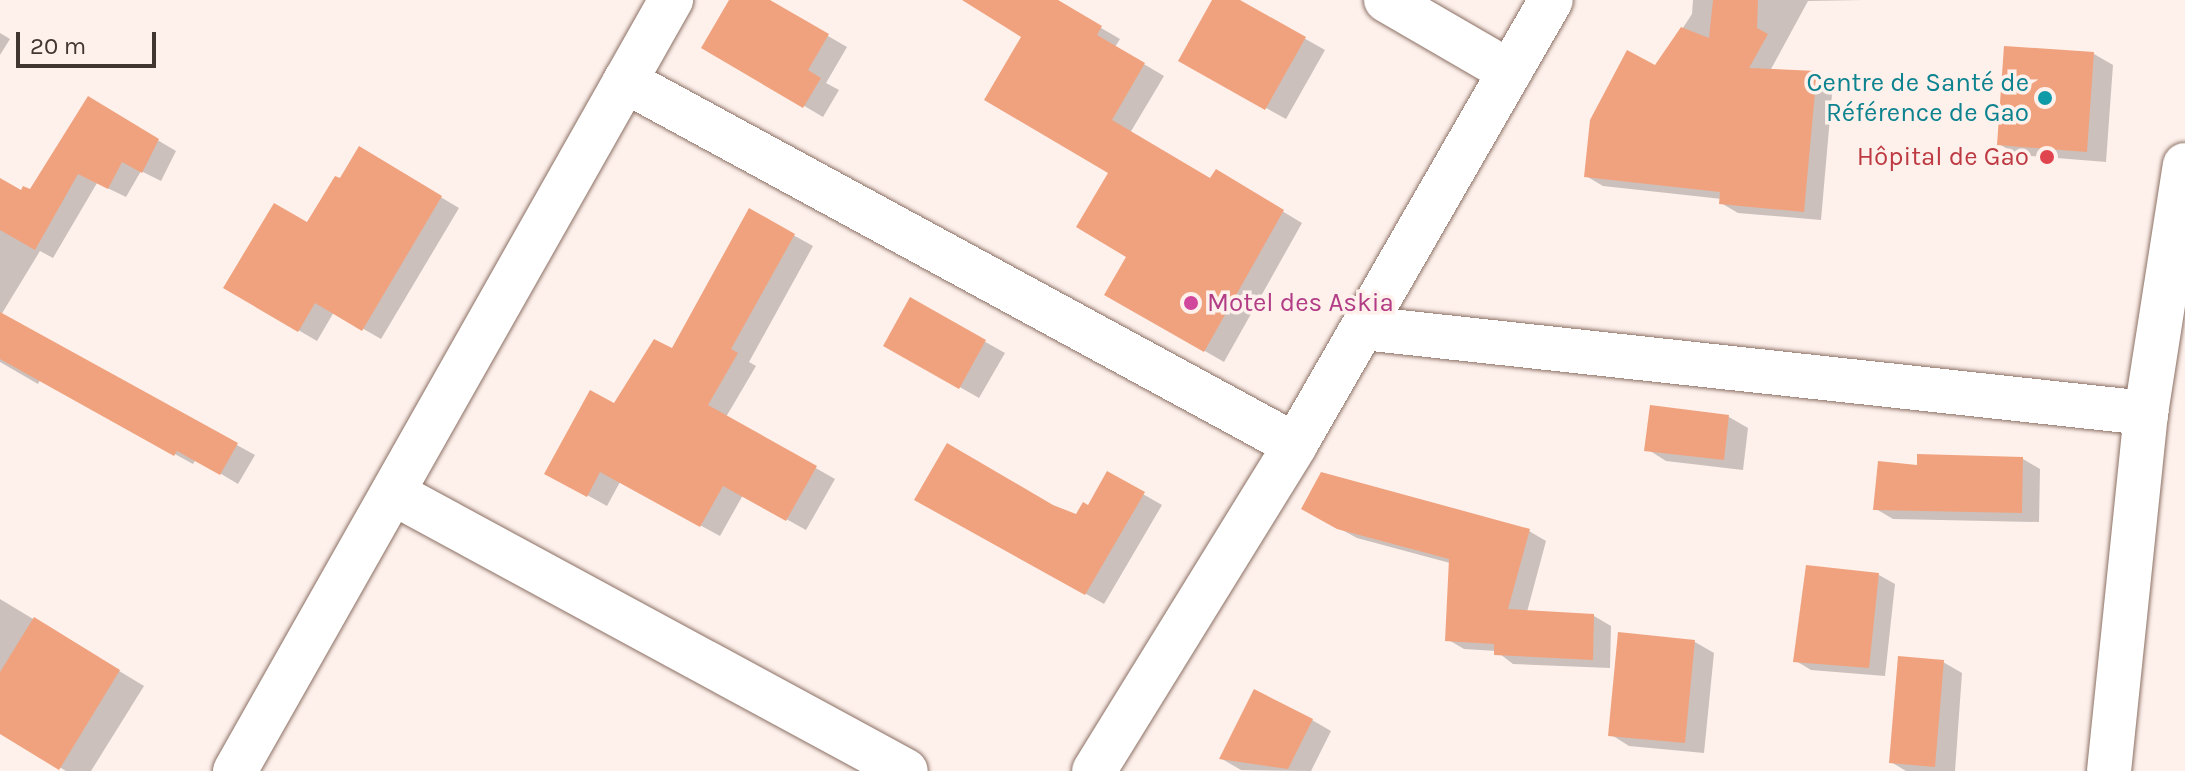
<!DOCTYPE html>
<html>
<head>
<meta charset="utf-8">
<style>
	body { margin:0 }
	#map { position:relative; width:2185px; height:771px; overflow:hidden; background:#fef1ec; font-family:Karla,sans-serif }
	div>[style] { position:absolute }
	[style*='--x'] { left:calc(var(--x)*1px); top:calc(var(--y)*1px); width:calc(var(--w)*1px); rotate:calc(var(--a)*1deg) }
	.shadow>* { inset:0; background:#0003 }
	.building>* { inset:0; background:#f0a27e }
	.roads { filter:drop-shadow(0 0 2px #8b7064) drop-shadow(0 0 2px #8b7064) }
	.minor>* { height:44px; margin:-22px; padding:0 22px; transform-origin:22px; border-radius:22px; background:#fff }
	.dots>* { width:22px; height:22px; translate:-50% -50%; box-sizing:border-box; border:4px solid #fef1ec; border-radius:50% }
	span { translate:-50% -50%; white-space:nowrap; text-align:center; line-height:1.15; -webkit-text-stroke:7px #fef1ec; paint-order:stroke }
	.culture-label { font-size:26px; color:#0d838f }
	.right { translate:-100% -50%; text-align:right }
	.health-label { font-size:26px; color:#be3a42 }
	.hotel-label { font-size:26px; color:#b23c85 }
	.left { translate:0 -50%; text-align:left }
	.scale { position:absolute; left:16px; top:32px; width:140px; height:36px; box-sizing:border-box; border:4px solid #423631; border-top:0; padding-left:10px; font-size:24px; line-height:28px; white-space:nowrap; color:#423631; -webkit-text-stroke:6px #fef1ec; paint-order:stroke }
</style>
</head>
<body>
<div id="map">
	<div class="shadow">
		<i style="clip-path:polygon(732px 0,766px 0,847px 47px,826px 83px,839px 90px,823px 117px,704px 47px)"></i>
		<i style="clip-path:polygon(965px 0,1053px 0,1120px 39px,1115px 47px,1164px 76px,1130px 133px,1210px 181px,1216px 171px,1302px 223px,1224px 362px,1106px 294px,1129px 256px,1111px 173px,1024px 36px)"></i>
		<i style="clip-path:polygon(1215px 0,1236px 0,1325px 50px,1286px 119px,1181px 61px)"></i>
		<i style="clip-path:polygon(1693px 0,1864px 0,1808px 1px,1770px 71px,1816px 73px,1833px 83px,1821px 220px,1738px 213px,1721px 203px,1722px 199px,1603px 186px,1586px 176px,1692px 14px)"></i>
		<i style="clip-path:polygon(0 33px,10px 39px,0 55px)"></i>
		<i style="clip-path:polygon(2094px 54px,2113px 65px,2106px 162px,2018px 155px,1999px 144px)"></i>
		<i style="clip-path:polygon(88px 99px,176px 151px,161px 181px,141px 171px,126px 197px,97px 183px,53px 258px,40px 251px,1px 315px,255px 455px,238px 484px,196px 459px,193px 464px,40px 380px,38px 384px,0 362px,0 180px,22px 192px,30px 192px)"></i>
		<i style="clip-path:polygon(360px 149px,459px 208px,381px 339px,334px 312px,317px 341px,226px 288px,308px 224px)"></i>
		<i style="clip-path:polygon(750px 211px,813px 246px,749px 362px,756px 366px,726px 417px,835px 479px,806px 530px,743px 495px,720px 536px,620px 482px,607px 506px,547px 473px,673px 351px)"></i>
		<i style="clip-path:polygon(911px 300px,1005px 353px,979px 398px,886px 345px)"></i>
		<i style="clip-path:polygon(1651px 407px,1729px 417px,1748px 428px,1743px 470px,1666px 461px,1647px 449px)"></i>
		<i style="clip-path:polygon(2023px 459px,2040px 469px,2039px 522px,1893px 519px,1876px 509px,1919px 467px)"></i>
		<i style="clip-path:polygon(1108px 474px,1162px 505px,1104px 604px,917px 499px,1053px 507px,1077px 517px,1089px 507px)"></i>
		<i style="clip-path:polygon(1320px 518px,1529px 531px,1546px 541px,1527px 612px,1594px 616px,1611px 626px,1610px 668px,1513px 664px,1496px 651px,1464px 649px,1447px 639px,1450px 563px,1357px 538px)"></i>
		<i style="clip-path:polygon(1879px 575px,1895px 584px,1885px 676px,1811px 670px,1796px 661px)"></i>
		<i style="clip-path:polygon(0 599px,144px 686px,91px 771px,66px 771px,0 731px)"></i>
		<i style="clip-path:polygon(1695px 642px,1714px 653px,1704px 753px,1629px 746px,1610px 734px)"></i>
		<i style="clip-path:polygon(1943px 662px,1962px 673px,1955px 771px,1906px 771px,1891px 762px)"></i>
		<i style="clip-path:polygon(1312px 720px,1331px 731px,1311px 771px,1241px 770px,1222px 759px)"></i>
	</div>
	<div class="building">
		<i style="clip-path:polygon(729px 0,770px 0,829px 34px,808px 70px,821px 78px,803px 108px,701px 48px)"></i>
		<i style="clip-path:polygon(962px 0,1058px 0,1102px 26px,1097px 35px,1145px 63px,1112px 120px,1210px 178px,1216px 169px,1284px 210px,1204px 352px,1104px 295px,1126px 257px,1076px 227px,1108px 173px,984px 100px,1021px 37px)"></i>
		<i style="clip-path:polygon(1212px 0,1240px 0,1306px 37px,1265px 110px,1178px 61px)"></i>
		<i style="clip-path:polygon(1713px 0,1758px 0,1757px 28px,1768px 34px,1749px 68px,1817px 71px,1804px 212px,1719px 204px,1720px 192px,1584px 177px,1590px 120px,1627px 50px,1655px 65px,1681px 27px,1709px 38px)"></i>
		<i style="clip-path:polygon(2004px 46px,2094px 52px,2087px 152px,1997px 145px)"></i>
		<i style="clip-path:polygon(88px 96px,159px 139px,142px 173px,122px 162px,108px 189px,78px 174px,35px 250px,0 230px,0 178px,21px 190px,23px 186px,30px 189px)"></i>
		<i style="clip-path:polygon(359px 146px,442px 196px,362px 331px,315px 303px,298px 332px,223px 288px,274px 203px,307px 222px,335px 176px,340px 178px)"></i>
		<i style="clip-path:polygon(749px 208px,795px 234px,731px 349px,738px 353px,708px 405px,817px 466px,786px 521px,723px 486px,700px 527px,600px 472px,587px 497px,544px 474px,590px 390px,614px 403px,654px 339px,672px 348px)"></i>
		<i style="clip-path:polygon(910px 297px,986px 340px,959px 389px,883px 346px)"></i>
		<i style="clip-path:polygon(0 312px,238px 443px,220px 475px,177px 451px,174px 456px,0 359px)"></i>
		<i style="clip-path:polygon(1650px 405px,1729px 415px,1724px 460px,1644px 451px)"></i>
		<i style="clip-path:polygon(947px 443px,1053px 505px,1076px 514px,1083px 502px,1088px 505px,1107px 471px,1145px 492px,1085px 595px,914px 500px)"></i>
		<i style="clip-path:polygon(1917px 454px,2023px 457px,2022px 513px,1873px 510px,1878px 461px,1917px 465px)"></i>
		<i style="clip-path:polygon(1321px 472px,1530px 529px,1508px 609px,1594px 614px,1593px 660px,1494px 655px,1494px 644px,1445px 641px,1449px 559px,1337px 529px,1301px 509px)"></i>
		<i style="clip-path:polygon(1806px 565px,1879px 573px,1869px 668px,1793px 662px)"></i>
		<i style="clip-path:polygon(34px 617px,120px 670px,59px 770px,0 734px,0 672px)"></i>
		<i style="clip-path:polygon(1618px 632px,1695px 640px,1685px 743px,1608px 736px)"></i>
		<i style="clip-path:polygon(1898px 656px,1944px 660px,1935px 767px,1889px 763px)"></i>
		<i style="clip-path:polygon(1254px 689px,1313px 719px,1288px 769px,1219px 759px)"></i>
	</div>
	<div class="roads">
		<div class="minor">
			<i style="--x:1386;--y:0;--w:143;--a:30.1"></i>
			<i style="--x:625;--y:81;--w:762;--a:28.51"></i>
			<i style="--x:1363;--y:328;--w:788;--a:6.2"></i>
			<i style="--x:393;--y:493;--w:583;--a:28.45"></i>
			<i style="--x:235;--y:771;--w:886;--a:-60.51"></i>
			<i style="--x:1094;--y:771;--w:383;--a:-58.3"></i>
			<i style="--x:1295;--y:445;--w:513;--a:-60.09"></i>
			<i style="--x:2109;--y:771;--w:360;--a:-84.1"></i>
			<i style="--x:2146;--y:413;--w:251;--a:-81.1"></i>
		</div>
	</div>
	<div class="dots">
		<i style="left:2045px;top:98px;background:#0f9aa8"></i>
		<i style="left:2047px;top:157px;background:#e0444e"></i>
		<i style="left:1191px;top:303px;background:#d1479c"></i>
	</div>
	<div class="culture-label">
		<span class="right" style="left:2029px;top:98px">Centre de Santé de<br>Référence de Gao</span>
	</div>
	<div class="health-label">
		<span class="right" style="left:2029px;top:157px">Hôpital de Gao</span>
	</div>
	<div class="hotel-label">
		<span class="left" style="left:1207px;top:303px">Motel des Askia</span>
	</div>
	<div class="scale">20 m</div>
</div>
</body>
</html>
